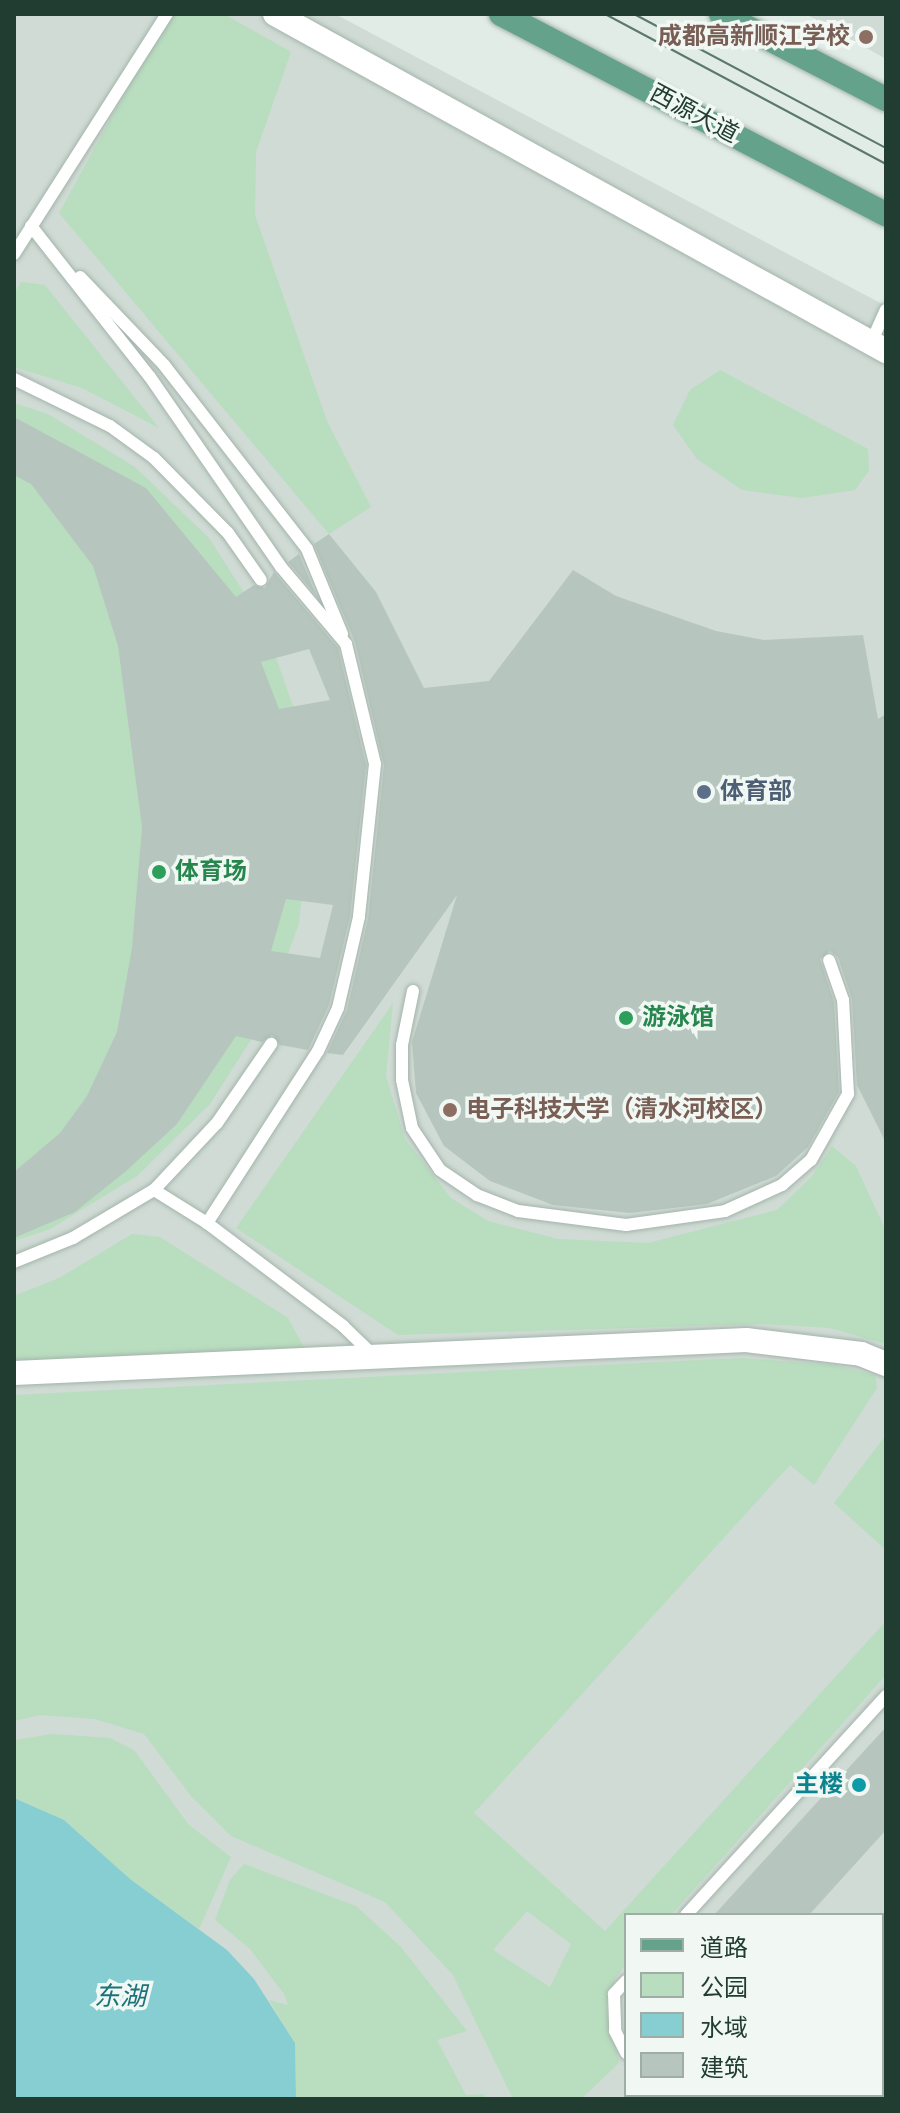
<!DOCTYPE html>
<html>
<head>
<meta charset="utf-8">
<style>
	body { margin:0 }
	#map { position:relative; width:900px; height:2113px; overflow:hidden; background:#e1ece6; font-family:Rubik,"Noto Sans SC",sans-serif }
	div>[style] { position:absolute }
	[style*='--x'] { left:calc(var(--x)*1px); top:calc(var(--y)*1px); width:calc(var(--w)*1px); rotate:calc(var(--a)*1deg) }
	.built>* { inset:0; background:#cfdbd4 }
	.green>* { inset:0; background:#b9ddbf }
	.water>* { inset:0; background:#87ced2 }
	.building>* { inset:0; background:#b6c6be }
	.roads { filter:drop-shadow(0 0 2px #a4b4ac) drop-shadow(0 0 2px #a4b4ac) }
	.service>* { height:12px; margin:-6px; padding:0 6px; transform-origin:6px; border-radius:6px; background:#fff }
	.minor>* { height:24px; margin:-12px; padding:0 12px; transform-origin:12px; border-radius:12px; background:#fff }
	.primary>* { height:24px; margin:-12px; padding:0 12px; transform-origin:12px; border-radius:12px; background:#64a28c }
	.tram>* { height:2px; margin:-1px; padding:0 1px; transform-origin:1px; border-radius:1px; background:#5b786d }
	.dots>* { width:22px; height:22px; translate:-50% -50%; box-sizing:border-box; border:4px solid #f1f8f4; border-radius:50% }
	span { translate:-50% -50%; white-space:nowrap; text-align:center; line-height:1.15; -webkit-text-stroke:7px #f1f8f4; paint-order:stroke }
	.education-label { font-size:24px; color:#785e54; font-weight:700 }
	.right { translate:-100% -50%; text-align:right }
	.left { translate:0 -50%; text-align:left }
	.street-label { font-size:24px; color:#213d32 }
	.service-label { font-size:24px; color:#4e5e75; font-weight:700 }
	.leisure-label { font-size:24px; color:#27864d; font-weight:700 }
	.culture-label { font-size:24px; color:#0d838f; font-weight:700 }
	.water-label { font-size:26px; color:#1a737a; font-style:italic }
	.frame { position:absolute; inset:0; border:16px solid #213d32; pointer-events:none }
	.legend { position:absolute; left:624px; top:1913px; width:260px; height:184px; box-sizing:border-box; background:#f1f8f4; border:2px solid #9eada6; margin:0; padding:10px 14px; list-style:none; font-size:24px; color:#213d32 }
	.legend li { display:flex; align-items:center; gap:16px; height:40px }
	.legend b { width:40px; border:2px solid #9eada6 }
</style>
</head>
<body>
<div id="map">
	<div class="built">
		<i style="clip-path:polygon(evenodd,14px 14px,335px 14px,886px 306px,886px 2099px,14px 2099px,14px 14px,626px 1915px,882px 1915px,882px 2095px,626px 2095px,626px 1915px)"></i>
		<i style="clip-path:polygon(806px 14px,886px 14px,886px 59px)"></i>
	</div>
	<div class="green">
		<i style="clip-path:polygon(168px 14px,224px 14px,291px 52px,256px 152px,255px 215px,327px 421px,371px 507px,329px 534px,59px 213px)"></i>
		<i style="clip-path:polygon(21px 282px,45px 285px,159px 428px,82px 388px,14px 367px,14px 294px)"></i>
		<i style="clip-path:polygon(720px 370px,868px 449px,869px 471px,855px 490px,802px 498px,742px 490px,697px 459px,673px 425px,690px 390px)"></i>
		<i style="clip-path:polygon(14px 403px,48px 414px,135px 467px,209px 538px,264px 624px,298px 720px,310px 821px,299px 923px,265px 1018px,210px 1104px,137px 1176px,50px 1229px,14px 1241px)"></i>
		<i style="clip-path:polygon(393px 1003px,386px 1076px,405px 1139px,451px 1198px,488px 1221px,558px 1239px,648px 1243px,777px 1210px,813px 1175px,832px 1146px,856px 1166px,886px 1231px,886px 1344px,830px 1328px,763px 1324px,398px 1335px,236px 1228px)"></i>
		<i style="clip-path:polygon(132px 1234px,160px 1237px,288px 1318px,306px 1351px,14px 1366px,14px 1296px,59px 1278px)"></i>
		<i style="clip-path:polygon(evenodd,740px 1358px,835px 1365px,875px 1375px,877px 1388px,814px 1485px,790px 1465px,474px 1813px,605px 1931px,886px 1621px,886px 1675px,671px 1915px,626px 1915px,626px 1965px,616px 1977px,606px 2005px,619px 2063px,581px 2099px,513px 2099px,453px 1975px,385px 1902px,231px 1836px,191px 1796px,144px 1734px,95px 1719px,40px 1715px,14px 1721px,14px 1395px,740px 1358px,527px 1911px,571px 1944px,550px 1987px,493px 1950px,527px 1911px)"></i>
		<i style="clip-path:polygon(886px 1435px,886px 1550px,834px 1503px)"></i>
		<i style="clip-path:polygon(53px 1734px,110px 1738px,134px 1750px,189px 1825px,231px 1857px,199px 1929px,130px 1879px,64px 1820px,14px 1798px,14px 1740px)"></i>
		<i style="clip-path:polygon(244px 1864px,356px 1906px,401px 1947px,467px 2031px,437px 2040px,466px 2095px,484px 2094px,486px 2099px,296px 2099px,295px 2043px,269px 2000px,288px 2005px,284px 1994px,250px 1949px,215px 1920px,230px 1880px)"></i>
	</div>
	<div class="water">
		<i style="clip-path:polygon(14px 1798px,64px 1820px,130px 1879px,227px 1950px,254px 1979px,295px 2043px,296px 2099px,14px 2099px)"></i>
	</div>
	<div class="building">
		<i style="clip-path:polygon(evenodd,14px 417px,146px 488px,236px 597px,254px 585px,265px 588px,274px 572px,338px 648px,366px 765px,350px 916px,329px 1005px,308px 1050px,280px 1045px,272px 1035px,262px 1042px,236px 1036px,177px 1124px,125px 1172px,75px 1212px,14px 1238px,14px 1172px,60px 1133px,87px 1096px,117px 1032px,132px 948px,142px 827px,118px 646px,93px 566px,31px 484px,14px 475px,14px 417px,309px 649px,330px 700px,279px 709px,261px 662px,309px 649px,14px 417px,286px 899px,333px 905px,320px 958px,271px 951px,286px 899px)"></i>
		<i style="clip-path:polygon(329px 534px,376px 592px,424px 688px,489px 681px,573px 570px,616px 596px,716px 631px,764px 640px,863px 635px,878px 719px,886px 714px,886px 1143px,857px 1085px,852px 999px,838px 957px,830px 951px,820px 959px,834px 1002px,839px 1092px,808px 1147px,776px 1176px,707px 1204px,630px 1213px,553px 1205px,490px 1181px,444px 1146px,416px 1093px,412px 1042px,457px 895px,343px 1055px,327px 1053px,347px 1010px,368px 919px,384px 765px,355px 642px,314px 544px)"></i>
		<i style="clip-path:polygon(299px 554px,316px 595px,288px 562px)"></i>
		<i style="clip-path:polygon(886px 1727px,886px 1830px,809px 1915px,714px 1915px)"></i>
	</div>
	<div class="roads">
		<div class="service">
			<i style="--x:31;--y:226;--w:192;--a:51.8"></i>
			<i style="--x:150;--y:377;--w:231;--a:55.4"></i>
			<i style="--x:281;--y:567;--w:101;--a:49.8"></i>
			<i style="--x:346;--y:644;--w:123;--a:76.4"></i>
			<i style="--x:375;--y:764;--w:154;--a:96"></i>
			<i style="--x:359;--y:917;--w:93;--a:103"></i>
			<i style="--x:338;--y:1008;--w:47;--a:114.9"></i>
			<i style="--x:318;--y:1051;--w:205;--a:122.8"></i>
			<i style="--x:14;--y:254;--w:285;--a:-57.5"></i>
			<i style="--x:80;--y:277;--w:122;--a:46.3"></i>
			<i style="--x:164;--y:365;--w:233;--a:52.1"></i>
			<i style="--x:307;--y:549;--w:92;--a:67.6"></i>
			<i style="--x:871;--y:343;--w:36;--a:-66"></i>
			<i style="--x:14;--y:379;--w:107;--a:26.1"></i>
			<i style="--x:110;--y:426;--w:54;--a:36"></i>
			<i style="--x:154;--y:458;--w:105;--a:45.4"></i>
			<i style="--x:228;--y:533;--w:57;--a:54.9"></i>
			<i style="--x:413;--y:991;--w:55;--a:101.5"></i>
			<i style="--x:402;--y:1045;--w:35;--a:90"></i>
			<i style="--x:402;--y:1080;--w:49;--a:78.2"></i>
			<i style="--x:412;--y:1128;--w:50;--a:56.3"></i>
			<i style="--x:440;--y:1170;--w:45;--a:34"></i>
			<i style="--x:477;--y:1195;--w:44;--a:21.3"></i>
			<i style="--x:518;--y:1211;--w:109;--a:7.4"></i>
			<i style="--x:626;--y:1225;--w:100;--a:-8"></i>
			<i style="--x:725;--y:1211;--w:63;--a:-24.5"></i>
			<i style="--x:782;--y:1185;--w:38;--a:-41"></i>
			<i style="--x:811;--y:1160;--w:76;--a:-60.7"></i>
			<i style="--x:848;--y:1094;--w:94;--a:-93"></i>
			<i style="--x:843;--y:1000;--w:42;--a:-109.3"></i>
			<i style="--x:154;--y:1190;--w:62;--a:31.9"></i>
			<i style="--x:207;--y:1223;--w:171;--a:37.1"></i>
			<i style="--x:343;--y:1326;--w:43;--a:44.1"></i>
			<i style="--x:14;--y:1262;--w:64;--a:-22.1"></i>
			<i style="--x:73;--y:1238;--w:94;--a:-30.7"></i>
			<i style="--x:154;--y:1190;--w:92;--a:-46.8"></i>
			<i style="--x:217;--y:1123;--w:96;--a:-55.6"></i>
			<i style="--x:686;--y:1915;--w:297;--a:-47.6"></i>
			<i style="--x:626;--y:1981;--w:18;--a:133"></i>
			<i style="--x:614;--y:1994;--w:37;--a:88"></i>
			<i style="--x:615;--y:2031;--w:25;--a:63"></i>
			<i style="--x:665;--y:2095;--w:6;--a:45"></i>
		</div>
		<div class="minor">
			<i style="--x:275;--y:14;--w:698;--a:28.88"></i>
			<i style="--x:14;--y:1373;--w:733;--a:-2.58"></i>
			<i style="--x:746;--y:1340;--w:116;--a:6.9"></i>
			<i style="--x:861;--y:1354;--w:27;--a:22"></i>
		</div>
		<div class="primary">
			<i style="--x:501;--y:14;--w:434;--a:27.5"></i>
			<i style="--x:721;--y:14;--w:186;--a:27.3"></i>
		</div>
	</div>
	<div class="tram">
		<i style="--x:605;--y:14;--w:319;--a:28.1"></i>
		<i style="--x:634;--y:14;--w:285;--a:28"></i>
	</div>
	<div class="dots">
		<i style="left:866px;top:37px;background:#8d6e63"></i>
		<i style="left:704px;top:792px;background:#5c6f8a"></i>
		<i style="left:159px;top:872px;background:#2e9e5b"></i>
		<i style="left:626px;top:1018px;background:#2e9e5b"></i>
		<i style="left:450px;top:1110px;background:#8d6e63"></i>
		<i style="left:859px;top:1785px;background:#0f9aa8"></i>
	</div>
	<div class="education-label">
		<span class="right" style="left:850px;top:37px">成都高新顺江学校</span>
		<span class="left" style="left:466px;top:1110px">电子科技大学（清水河校区）</span>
	</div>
	<div class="street-label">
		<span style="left:694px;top:114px;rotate:28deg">西源大道</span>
	</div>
	<div class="service-label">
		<span class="left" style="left:720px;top:792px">体育部</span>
	</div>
	<div class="leisure-label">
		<span class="left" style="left:175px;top:872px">体育场</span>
		<span class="left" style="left:642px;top:1018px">游泳馆</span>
	</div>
	<div class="culture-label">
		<span class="right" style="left:843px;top:1785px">主楼</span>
	</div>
	<div class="water-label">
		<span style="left:120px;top:1997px">东湖</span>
	</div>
	<div class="frame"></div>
	<ul class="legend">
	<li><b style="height:10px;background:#64a28c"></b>道路</li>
	<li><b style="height:22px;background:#b9ddbf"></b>公园</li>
	<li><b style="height:22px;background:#87ced2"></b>水域</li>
	<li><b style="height:22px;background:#b6c6be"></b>建筑</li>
	</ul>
</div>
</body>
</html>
